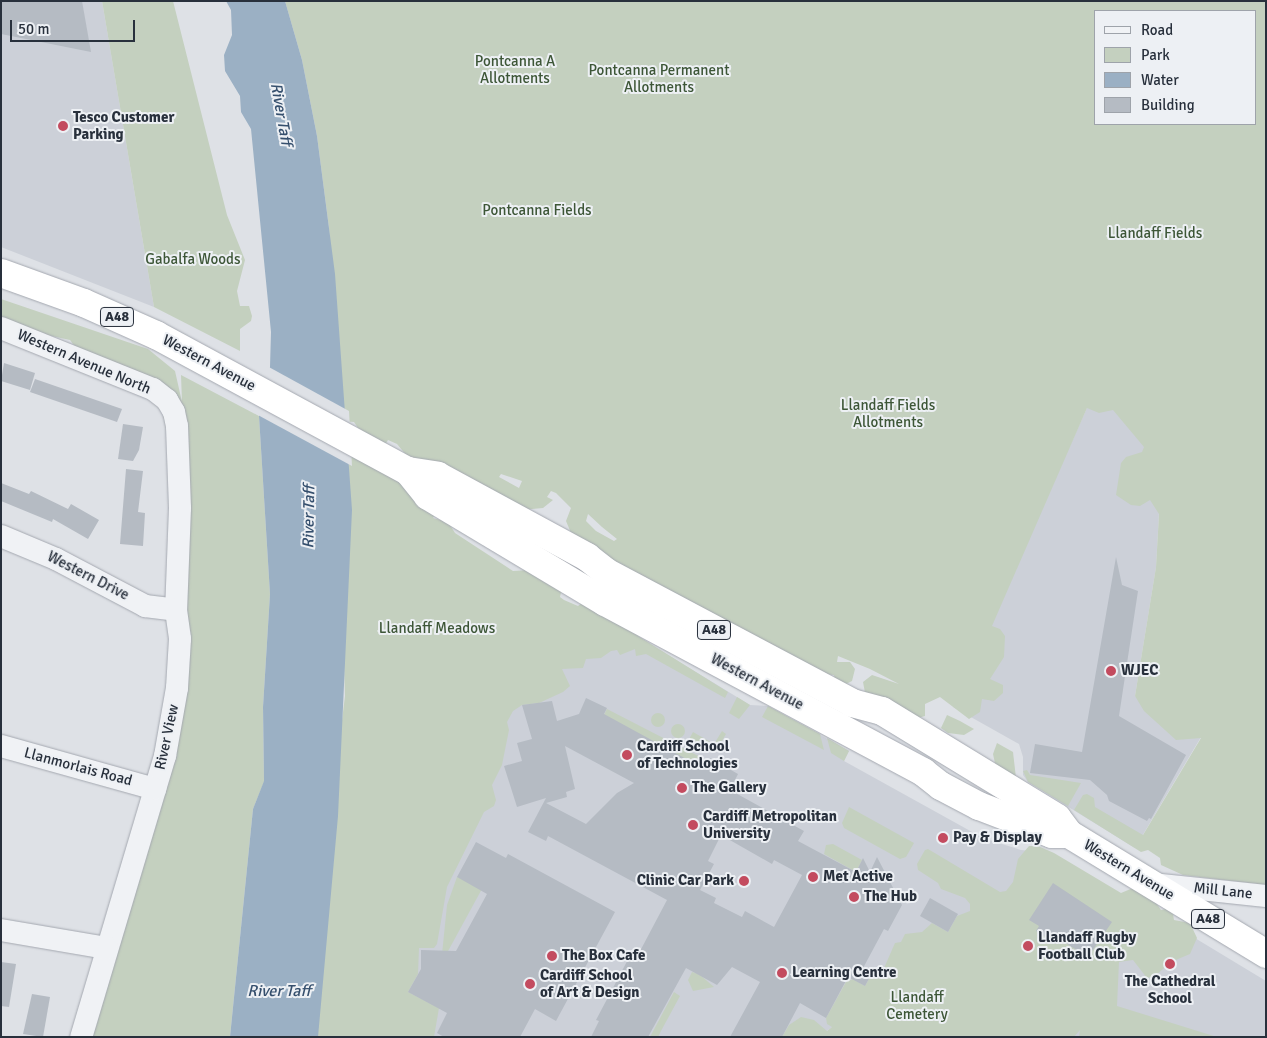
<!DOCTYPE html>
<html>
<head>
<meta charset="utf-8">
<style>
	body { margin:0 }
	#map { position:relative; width:1267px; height:1038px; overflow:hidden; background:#dee1e6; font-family:Signika,sans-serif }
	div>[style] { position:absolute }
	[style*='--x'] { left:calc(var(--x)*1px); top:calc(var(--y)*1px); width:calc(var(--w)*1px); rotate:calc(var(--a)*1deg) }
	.built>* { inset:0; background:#ccd0d8 }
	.green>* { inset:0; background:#c4d0bf }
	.round { border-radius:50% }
	.water>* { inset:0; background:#9bb0c4 }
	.pier>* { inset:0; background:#dee1e6 }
	.building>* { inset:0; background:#b5bbc3 }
	.roads { filter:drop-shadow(0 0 1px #a4a8b0) drop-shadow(0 0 1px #a4a8b0) }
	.minor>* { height:22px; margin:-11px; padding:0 11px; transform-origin:11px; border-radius:11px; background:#f0f2f5 }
	.highway>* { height:28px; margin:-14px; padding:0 14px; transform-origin:14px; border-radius:14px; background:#fff }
	.dots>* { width:14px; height:14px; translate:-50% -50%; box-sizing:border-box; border:2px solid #edf0f4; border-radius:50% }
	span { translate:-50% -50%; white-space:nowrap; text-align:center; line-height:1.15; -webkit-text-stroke:4px #edf0f4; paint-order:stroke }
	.shield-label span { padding:1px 4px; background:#edf0f4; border:1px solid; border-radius:4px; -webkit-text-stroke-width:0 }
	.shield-label { font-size:14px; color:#28303c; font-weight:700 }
	.park-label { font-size:15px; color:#3d5637 }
	.poi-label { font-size:15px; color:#28303c; font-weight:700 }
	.left { translate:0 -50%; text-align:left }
	.right { translate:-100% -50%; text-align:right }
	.street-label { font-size:15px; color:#28303c }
	.water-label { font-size:16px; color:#354f6d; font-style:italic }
	.frame { position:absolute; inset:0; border:2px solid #28303c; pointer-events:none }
	.legend { position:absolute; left:1094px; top:10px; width:162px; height:115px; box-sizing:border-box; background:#edf0f4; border:1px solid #9ea3aa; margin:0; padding:6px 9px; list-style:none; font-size:15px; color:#28303c }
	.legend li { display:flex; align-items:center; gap:10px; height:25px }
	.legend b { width:25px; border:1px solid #9ea3aa }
	.scale { position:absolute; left:10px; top:20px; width:125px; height:22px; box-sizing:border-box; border:2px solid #28303c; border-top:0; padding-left:6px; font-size:15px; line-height:18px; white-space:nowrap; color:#28303c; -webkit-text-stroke:4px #edf0f4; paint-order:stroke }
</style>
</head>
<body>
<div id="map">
	<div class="built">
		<i style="clip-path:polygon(1px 1px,102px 1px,154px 307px,1px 247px)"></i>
		<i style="clip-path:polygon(1112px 352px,1165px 404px,1156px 567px,1135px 696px,1201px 737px,1135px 848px,1028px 782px,1023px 775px,1023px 757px,1019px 744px,953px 707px)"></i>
		<i style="clip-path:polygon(632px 633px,750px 705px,768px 706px,849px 751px,844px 761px,983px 838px,1021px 850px,1054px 853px,1012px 922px,916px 969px,818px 1037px,376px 1037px,508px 683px)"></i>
		<i style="clip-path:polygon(1137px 903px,1266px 981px,1266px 1037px,1060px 1037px)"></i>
	</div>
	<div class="green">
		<i style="clip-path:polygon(102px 1px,173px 1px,227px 215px,245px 260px,237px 291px,240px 306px,249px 306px,252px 316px,251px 321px,240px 329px,240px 351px,154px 307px)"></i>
		<i style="clip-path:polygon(evenodd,285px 1px,1266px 1px,1266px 885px,1183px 875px,1161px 865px,1160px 858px,1148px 850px,1141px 852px,1074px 810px,1083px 795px,1087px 794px,1094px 798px,1095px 807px,1143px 835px,1201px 738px,1176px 740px,1144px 711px,1135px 696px,1156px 567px,1159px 514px,1150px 500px,1140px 506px,1131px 505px,1116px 495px,1121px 463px,1126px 457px,1142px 452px,1144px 447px,1113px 410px,1099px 413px,1087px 408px,992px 626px,1000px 629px,1005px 636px,1004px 657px,990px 679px,1003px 685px,1003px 693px,994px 701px,982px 699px,980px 712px,969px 719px,940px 697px,925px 704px,925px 716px,918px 718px,866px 698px,863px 682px,872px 675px,899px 684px,870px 669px,838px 656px,837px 662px,850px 662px,855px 669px,852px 681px,846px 684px,835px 680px,834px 675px,822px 674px,698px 617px,571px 533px,566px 521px,571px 508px,556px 493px,551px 491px,547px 497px,553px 500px,543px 508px,521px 510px,407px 456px,397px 444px,388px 440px,385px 445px,362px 434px,354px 422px,342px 421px,329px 228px,317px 136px,302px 60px,285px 1px,1096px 11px,1256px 11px,1256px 124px,1096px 124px,1096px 11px,285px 1px,501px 474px,522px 481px,519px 488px,499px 477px,501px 474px,285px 1px,588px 514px,602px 527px,617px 539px,614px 541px,596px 531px,586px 521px,588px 514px)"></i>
		<i style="clip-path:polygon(1px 299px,148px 349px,175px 371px,182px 402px,181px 375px,259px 416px,270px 594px,263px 707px,264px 782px,253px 809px,230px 1037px,91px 1037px,191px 635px,186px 613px,186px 514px,160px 402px,76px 348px,70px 340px,1px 325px)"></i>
		<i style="clip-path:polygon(351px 456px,392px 472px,439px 508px,433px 518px,448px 522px,455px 533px,513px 571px,530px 570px,562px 588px,560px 597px,564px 600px,578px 606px,583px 602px,636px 628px,638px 636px,728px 692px,725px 698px,646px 654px,636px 656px,635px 649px,620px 655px,617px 650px,611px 651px,601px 658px,586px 659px,583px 668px,562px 669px,570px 686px,563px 692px,539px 703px,522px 705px,513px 711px,507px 722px,509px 730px,502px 765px,492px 785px,496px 800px,494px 806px,484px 812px,447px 887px,437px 944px,434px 948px,419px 948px,418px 974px,408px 992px,439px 1008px,434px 1037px,303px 1037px,345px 696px,339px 497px)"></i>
		<i style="clip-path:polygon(737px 697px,750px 705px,739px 719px,729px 713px)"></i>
		<i style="clip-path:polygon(768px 706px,820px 734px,824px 750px,762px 717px)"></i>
		<i style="clip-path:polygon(607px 709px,708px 761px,705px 767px,600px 722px)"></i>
		<i class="round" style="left:651px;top:713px;width:14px;height:14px"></i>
		<i style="clip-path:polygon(947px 715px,960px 721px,974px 729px,964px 735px,948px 733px,941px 728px)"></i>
		<i class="round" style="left:671px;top:724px;width:14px;height:14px"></i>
		<i style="clip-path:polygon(722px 731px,726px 734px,719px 746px,701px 751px,687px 743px,693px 732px,714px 744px)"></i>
		<i style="clip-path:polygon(827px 738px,849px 751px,844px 761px,831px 753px)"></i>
		<i style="clip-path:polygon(997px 743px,1013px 752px,1016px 778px,996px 768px,993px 754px)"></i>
		<i style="clip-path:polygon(1027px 770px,1030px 775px,1081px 783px,1068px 806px,1028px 782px,1023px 771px)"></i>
		<i style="clip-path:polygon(849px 807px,914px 843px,906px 857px,900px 859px,844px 828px,842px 823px)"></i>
		<i style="clip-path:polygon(833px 844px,862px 860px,856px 872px,824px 854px,826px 845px)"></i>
		<i style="clip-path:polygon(1029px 846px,1038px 846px,1054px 853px,1121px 893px,1133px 888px,1150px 894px,1161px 910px,1166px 909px,1173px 914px,1174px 920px,1190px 923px,1197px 938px,1190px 954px,1171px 962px,1155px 976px,1147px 978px,1133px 960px,1119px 962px,1117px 1006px,1217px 1037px,1079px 1037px,1080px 1030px,1074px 1037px,782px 1037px,789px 1025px,801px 1017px,814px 1020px,827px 1031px,832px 1027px,827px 1024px,826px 1018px,846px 982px,853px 979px,865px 986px,871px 975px,884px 968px,895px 943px,901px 942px,905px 934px,922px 932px,932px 923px,948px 932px,957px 916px,970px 911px,970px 904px,965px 898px,941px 889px,938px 883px,918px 870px,917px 864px,925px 850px,928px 849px,1000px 892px,1006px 891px,1013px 882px,1018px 859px)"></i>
		<i style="clip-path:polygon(457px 877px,483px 887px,441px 964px,447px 905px)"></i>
		<i style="clip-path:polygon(692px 972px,699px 974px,714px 987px,693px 991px,688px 980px)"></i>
		<i style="clip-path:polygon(674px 992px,680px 996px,661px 1031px,658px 1037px,650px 1037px)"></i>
	</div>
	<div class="water">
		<i style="clip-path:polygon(226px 1px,285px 1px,302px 60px,317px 136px,335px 274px,352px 510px,338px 816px,318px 1037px,230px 1037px,253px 809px,264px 781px,263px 707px,270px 594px,259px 416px,270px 367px,271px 332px,251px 129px,241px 112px,240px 96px,225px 71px,224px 55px,232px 35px,231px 10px)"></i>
	</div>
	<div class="pier">
		<i style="clip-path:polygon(267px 366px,349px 411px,352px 466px,256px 414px)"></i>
	</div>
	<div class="building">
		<i style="clip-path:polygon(1px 1px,82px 1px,91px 52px,1px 34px)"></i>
		<i style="clip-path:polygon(4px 363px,35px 373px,30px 390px,1px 381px)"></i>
		<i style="clip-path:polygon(35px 379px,122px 409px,117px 422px,30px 392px)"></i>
		<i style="clip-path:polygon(123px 424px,143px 427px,139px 450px,133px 461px,118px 459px)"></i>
		<i style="clip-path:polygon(126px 469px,143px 471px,138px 512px,145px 513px,143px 546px,120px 544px)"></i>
		<i style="clip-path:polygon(1px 483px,29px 494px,31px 491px,68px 509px,71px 504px,99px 520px,88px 539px,53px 519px,52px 522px,1px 501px)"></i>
		<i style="clip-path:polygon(1116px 557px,1122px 585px,1138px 591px,1119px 716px,1186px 755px,1151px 819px,1149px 818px,1147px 821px,1109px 801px,1107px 795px,1090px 780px,1030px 773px,1035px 744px,1082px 752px)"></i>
		<i style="clip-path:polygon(evenodd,586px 698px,607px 708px,604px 714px,690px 761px,704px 767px,710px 758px,738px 774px,730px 790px,804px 831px,798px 841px,856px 872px,863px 858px,870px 872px,877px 857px,902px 905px,888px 931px,884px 929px,862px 970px,871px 975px,865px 986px,848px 977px,826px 1018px,800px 1003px,782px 1037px,730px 1037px,760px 982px,732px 967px,717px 985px,686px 968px,648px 1037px,591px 1037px,599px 1021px,596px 1020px,633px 950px,639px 953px,667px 900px,548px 836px,546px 841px,528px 832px,546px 798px,517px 807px,504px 766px,522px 761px,517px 743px,532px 739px,522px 705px,552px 701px,557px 721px,579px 714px,586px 698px,565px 746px,634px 783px,617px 793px,586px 824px,546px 803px,567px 797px,566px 792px,575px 789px,565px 746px,586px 698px,721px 835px,772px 864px,774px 860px,802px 875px,774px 927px,745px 911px,742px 917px,714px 903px,716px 898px,700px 890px,714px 864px,708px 861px,721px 835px)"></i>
		<i style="clip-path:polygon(476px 842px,506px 858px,508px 854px,615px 912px,556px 1021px,535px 1009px,520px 1037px,444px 1037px,437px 1033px,447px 1013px,408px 992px,421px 969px,421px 950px,456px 951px,487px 894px,457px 877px)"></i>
		<i style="clip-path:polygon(1053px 883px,1112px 922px,1088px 957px,1059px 939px,1056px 944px,1036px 931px,1039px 926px,1029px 920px)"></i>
		<i style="clip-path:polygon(930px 898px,958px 914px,948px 932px,920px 916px)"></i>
		<i style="clip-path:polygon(1px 962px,16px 964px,9px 1007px,1px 1006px)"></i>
		<i style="clip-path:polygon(32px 994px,50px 997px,43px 1037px,23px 1034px)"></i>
	</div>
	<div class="roads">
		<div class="minor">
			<i style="--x:1;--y:328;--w:164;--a:21.9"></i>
			<i style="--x:153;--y:389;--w:18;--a:38"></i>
			<i style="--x:167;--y:400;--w:14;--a:60"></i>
			<i style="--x:174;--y:412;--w:14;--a:78"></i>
			<i style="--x:177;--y:426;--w:82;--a:87.9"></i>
			<i style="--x:180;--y:508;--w:102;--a:92.2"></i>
			<i style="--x:176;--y:610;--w:29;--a:82"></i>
			<i style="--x:180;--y:639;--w:49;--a:93.5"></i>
			<i style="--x:177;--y:688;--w:69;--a:100"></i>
			<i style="--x:165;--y:756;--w:293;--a:106.6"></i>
			<i style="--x:1;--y:536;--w:60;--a:22.7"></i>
			<i style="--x:56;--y:559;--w:101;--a:27.8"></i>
			<i style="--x:145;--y:606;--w:31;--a:7"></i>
			<i style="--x:1;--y:746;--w:160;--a:15.6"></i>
			<i style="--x:1153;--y:884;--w:114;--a:6.1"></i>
			<i style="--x:1;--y:930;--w:107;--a:9.7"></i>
		</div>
		<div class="highway">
			<i style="--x:1;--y:273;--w:88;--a:19.9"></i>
			<i style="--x:84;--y:303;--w:79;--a:24"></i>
			<i style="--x:156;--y:335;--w:286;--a:28.4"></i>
			<i style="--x:408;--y:471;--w:30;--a:9"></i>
			<i style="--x:438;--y:476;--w:170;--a:28.5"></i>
			<i style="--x:587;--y:557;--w:24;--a:38"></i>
			<i style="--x:606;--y:572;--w:279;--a:28"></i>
			<i style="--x:852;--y:703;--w:31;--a:15"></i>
			<i style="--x:882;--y:711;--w:205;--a:31.4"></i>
			<i style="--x:1057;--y:818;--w:20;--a:53"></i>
			<i style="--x:1069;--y:834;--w:231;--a:31.3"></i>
			<i style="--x:408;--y:471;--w:32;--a:51"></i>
			<i style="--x:428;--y:496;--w:206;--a:30.9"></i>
			<i style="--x:605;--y:602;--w:361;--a:28.1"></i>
			<i style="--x:923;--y:772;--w:23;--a:38"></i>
			<i style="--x:941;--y:786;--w:43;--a:27.8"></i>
			<i style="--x:979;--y:806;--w:78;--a:21"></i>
			<i style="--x:1052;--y:834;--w:15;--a:0"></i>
		</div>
	</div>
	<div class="dots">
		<i style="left:63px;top:126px;background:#c34b5f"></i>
		<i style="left:1111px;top:671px;background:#c34b5f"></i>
		<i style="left:627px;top:755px;background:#c34b5f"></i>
		<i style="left:682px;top:788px;background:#c34b5f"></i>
		<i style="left:693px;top:825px;background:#c34b5f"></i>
		<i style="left:943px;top:838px;background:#c34b5f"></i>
		<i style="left:813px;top:877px;background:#c34b5f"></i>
		<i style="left:744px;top:881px;background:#c34b5f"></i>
		<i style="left:854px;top:897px;background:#c34b5f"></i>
		<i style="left:1028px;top:946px;background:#c34b5f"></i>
		<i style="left:552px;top:956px;background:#c34b5f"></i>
		<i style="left:1170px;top:964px;background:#c34b5f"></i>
		<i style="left:782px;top:973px;background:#c34b5f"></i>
		<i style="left:530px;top:984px;background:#c34b5f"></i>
	</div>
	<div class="shield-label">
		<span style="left:117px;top:317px">A48</span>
		<span style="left:714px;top:630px">A48</span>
		<span style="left:1208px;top:919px">A48</span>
	</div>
	<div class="park-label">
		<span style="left:515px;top:70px">Pontcanna A<br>Allotments</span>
		<span style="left:659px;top:79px">Pontcanna Permanent<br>Allotments</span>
		<span style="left:537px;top:211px">Pontcanna Fields</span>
		<span style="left:1155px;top:234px">Llandaff Fields</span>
		<span style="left:193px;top:260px">Gabalfa Woods</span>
		<span style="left:888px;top:414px">Llandaff Fields<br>Allotments</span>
		<span style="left:437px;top:629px">Llandaff Meadows</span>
		<span style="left:917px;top:1006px">Llandaff<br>Cemetery</span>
	</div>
	<div class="poi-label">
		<span class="left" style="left:73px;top:126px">Tesco Customer<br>Parking</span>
		<span class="left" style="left:1121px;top:671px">WJEC</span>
		<span class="left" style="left:637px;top:755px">Cardiff School<br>of Technologies</span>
		<span class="left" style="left:692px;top:788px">The Gallery</span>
		<span class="left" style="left:703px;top:825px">Cardiff Metropolitan<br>University</span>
		<span class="left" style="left:953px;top:838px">Pay &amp; Display</span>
		<span class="left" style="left:823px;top:877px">Met Active</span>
		<span class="right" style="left:734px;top:881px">Clinic Car Park</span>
		<span class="left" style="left:864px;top:897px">The Hub</span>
		<span class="left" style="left:1038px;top:946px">Llandaff Rugby<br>Football Club</span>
		<span class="left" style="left:562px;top:956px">The Box Cafe</span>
		<span class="left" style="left:792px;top:973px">Learning Centre</span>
		<span class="left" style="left:540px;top:984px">Cardiff School<br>of Art &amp; Design</span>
		<span style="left:1170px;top:990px">The Cathedral<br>School</span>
	</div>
	<div class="street-label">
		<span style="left:84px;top:362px;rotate:23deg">Western Avenue North</span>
		<span style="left:209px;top:363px;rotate:28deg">Western Avenue</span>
		<span style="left:88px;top:576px;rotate:27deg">Western Drive</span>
		<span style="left:757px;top:682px;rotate:28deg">Western Avenue</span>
		<span style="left:167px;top:737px;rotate:-78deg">River View</span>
		<span style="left:78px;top:767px;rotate:15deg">Llanmorlais Road</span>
		<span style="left:1129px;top:870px;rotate:31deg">Western Avenue</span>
		<span style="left:1223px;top:891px;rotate:6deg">Mill Lane</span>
	</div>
	<div class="water-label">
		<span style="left:281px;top:114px;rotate:80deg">River Taff</span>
		<span style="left:309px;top:517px;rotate:-89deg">River Taff</span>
		<span style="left:279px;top:991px">River Taff</span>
	</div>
	<div class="frame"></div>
	<ul class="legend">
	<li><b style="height:6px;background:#f0f2f5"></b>Road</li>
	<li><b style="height:14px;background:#c4d0bf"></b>Park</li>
	<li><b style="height:14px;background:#9bb0c4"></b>Water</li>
	<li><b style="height:14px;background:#b5bbc3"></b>Building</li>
	</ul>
	<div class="scale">50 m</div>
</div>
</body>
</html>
